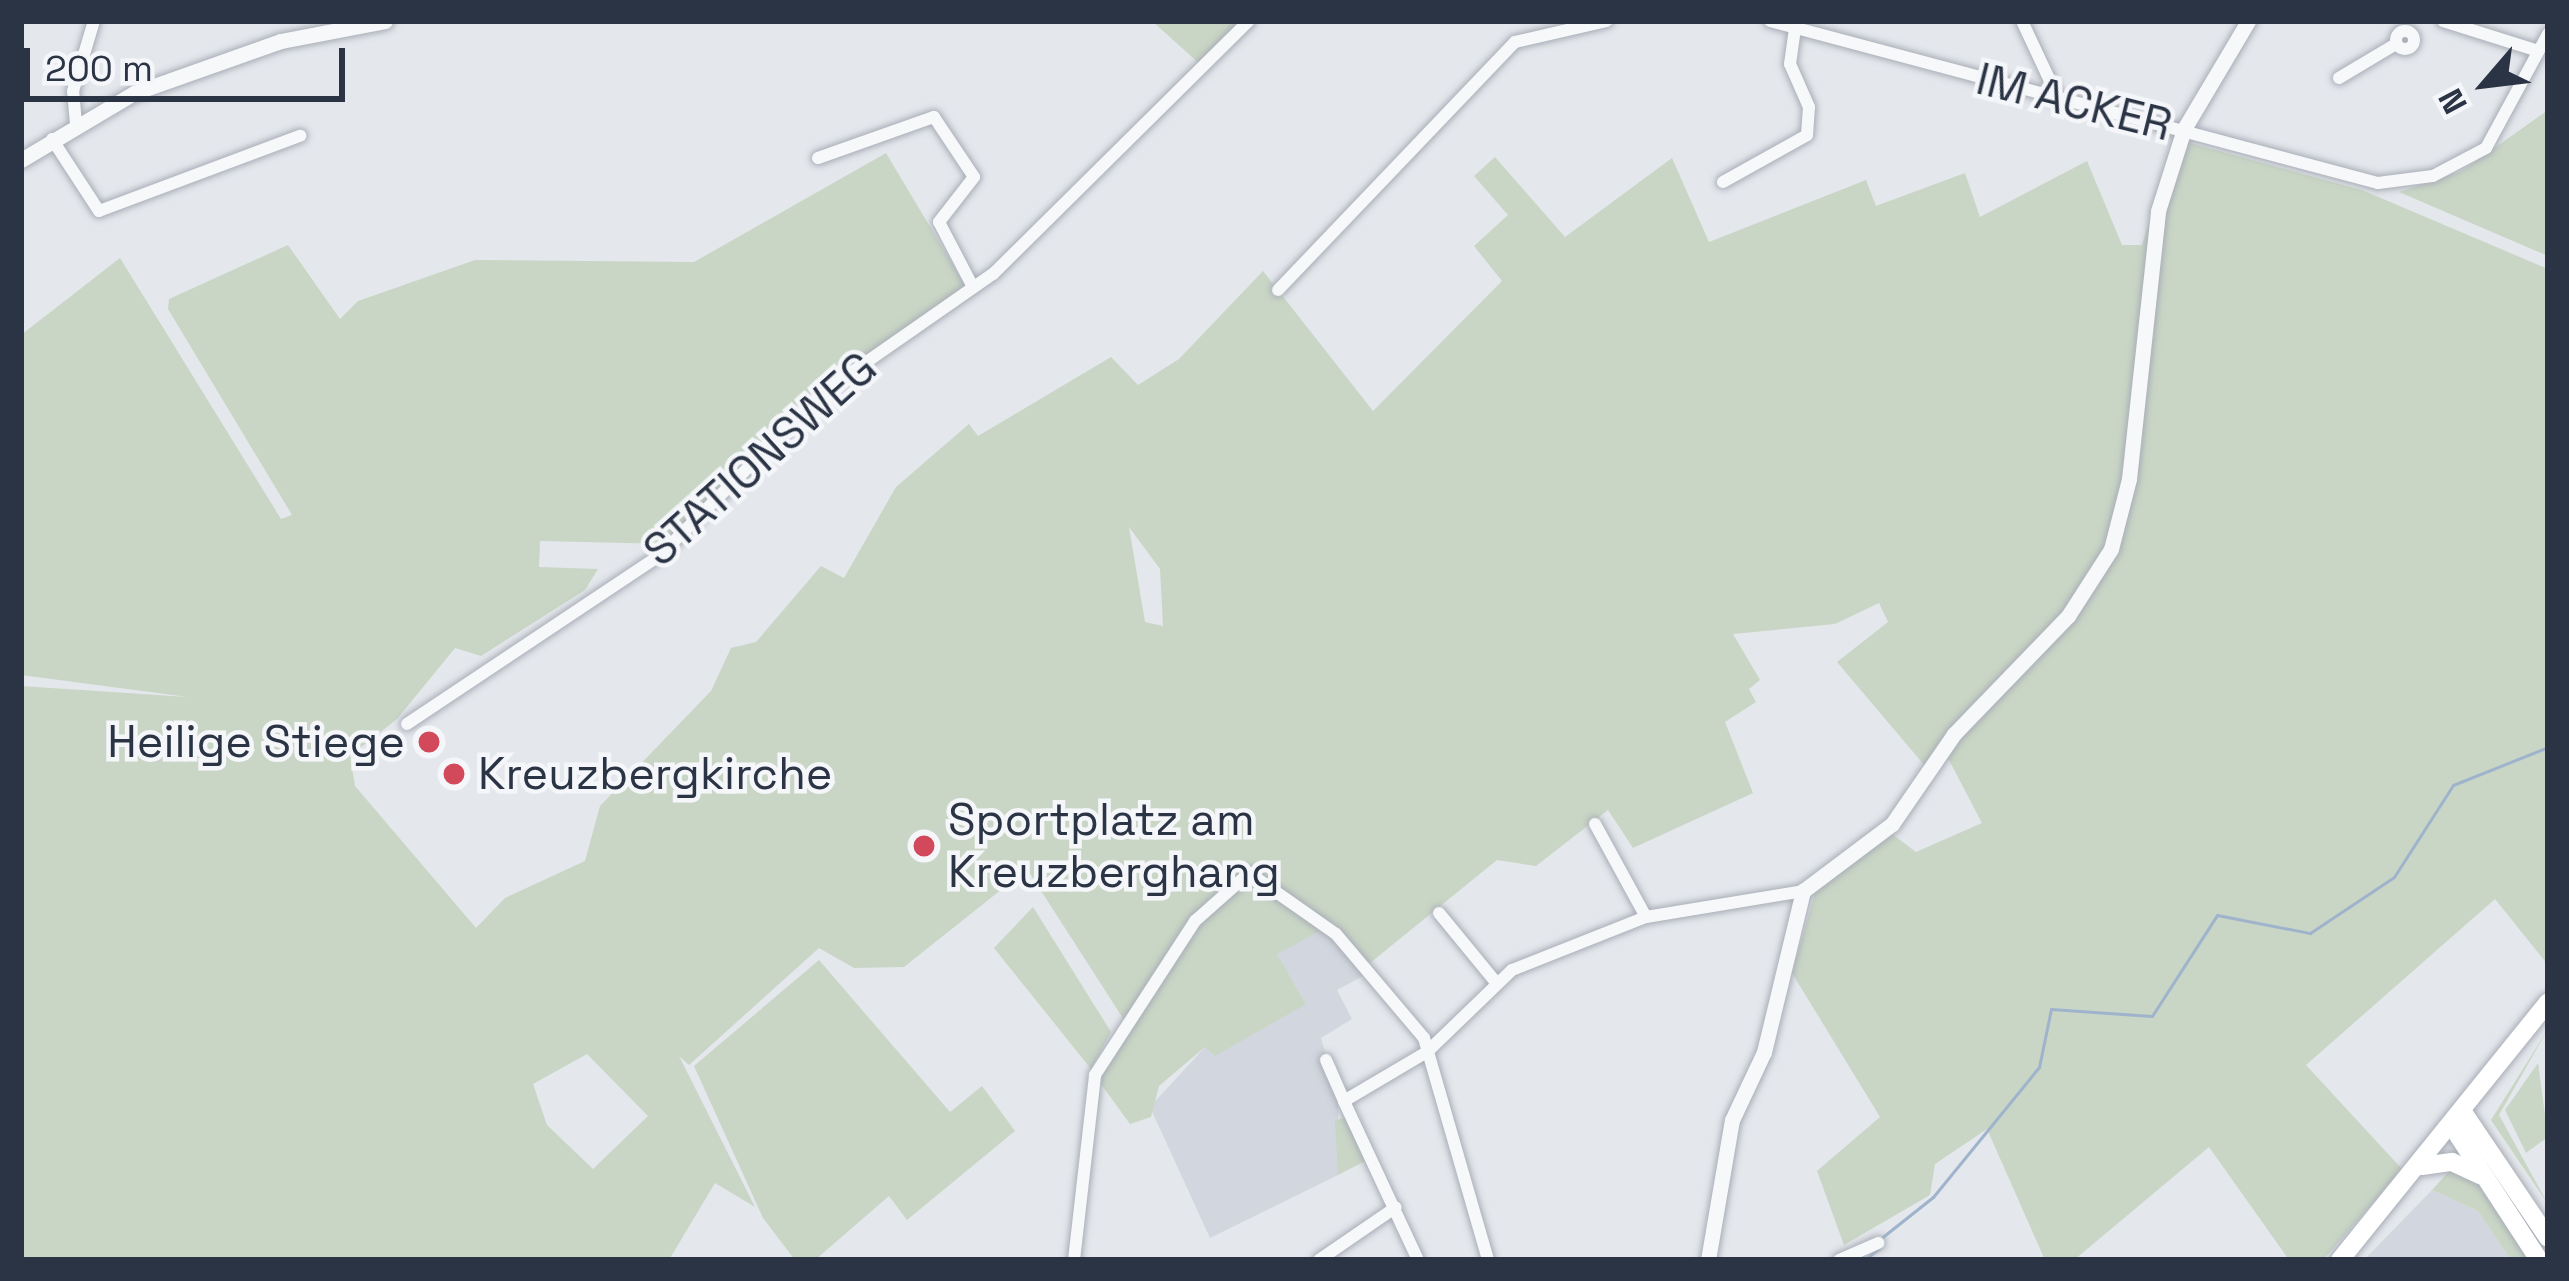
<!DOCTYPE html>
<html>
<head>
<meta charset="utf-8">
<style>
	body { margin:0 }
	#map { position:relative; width:2569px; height:1281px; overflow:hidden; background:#e4e7ec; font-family:"Space Grotesk",sans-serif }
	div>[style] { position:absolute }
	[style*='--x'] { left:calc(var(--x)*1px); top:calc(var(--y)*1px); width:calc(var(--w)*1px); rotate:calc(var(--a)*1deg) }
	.built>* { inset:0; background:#d2d6de }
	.green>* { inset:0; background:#c9d6c5 }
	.stream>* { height:3px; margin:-1.5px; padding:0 1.5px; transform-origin:1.5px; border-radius:1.5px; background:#9fb4cc }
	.roads { filter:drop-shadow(0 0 3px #a9aeb7) drop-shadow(0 0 3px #a9aeb7) }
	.minor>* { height:12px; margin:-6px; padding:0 6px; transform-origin:6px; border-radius:6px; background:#f7f8fa }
	.minor>.ring { margin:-6px; padding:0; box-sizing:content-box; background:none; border:12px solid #f7f8fa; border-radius:50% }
	.tertiary>* { height:15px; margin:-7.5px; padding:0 7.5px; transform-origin:7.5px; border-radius:7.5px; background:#f7f8fa }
	.secondary>* { height:18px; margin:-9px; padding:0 9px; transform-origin:9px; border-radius:9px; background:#fff }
	.dots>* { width:33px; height:33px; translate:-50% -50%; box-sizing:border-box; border:6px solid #f4f6f9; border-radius:50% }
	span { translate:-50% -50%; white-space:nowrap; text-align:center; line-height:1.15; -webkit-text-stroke:9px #f4f6f9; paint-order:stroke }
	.street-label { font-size:45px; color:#2b3445 }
	.poi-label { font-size:45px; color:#2b3445 }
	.right { translate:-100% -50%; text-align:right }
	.left { translate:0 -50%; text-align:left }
	.frame { position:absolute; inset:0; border:24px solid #2b3445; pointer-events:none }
	.north { position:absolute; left:2425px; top:24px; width:120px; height:120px; -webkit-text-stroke:9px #f4f6f9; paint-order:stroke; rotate:242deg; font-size:33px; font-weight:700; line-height:48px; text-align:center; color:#2b3445 }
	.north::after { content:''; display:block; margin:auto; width:42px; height:54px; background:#2b3445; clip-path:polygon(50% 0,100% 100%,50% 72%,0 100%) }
	.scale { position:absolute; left:24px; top:48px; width:321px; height:54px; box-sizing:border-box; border:6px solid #2b3445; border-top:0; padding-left:15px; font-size:36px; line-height:42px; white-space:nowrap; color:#2b3445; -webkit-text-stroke:9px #f4f6f9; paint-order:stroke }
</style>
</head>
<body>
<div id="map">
	<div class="built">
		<i style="clip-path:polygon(1322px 930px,1365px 975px,1337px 990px,1352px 1019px,1321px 1038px,1338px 1097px,1338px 1175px,1210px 1238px,1150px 1107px,1206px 1046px,1306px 1004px,1276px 953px)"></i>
		<i style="clip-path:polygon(2432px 1190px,2478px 1211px,2511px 1260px,2364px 1260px)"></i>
	</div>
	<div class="green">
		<i style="clip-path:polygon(1152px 21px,1235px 21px,1236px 26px,1202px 66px)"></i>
		<i style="clip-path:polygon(2548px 110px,2548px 256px,2399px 192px,2462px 171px)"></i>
		<i style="clip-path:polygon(evenodd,2175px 139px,2362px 190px,2548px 269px,2548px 965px,2495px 899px,2306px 1065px,2402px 1169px,2323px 1260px,2289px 1260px,2209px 1147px,2074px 1260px,2045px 1260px,1987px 1129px,1935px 1164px,1930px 1195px,1844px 1245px,1817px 1171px,1880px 1117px,1792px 973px,1816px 890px,1892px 834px,1916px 852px,1982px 823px,1949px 760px,1925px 766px,1837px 662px,1888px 622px,1879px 603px,1835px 624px,1733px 634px,1760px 680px,1749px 689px,1756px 702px,1725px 722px,1753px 793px,1633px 848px,1608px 810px,1536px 866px,1497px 860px,1370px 963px,1251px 869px,1223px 888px,1126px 1023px,1027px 869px,904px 967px,854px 968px,819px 948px,689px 1065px,679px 1056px,755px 1207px,715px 1183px,669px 1260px,21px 1260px,21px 686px,188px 697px,21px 675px,21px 335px,120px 258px,281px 519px,292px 515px,168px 309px,169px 299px,288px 245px,340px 319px,358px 301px,475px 260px,694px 262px,886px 153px,966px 287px,823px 387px,668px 544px,540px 541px,539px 567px,598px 569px,585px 590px,481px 656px,455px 648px,397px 719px,350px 756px,355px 786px,476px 928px,505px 898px,585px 861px,600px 806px,711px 691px,731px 648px,756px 642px,821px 566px,844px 578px,896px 487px,969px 424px,978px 436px,1111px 357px,1138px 385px,1179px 359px,1263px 271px,1373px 411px,1502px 281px,1474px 246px,1508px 215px,1474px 176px,1495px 157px,1565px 237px,1672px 158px,1709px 242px,1866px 180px,1876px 206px,1965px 173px,1980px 217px,2087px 161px,2122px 245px,2142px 245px,2175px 139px,1129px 527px,1160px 569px,1163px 626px,1145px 622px,1129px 527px,2175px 139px,587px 1054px,648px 1116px,593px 1169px,547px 1125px,533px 1084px,587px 1054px)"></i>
		<i style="clip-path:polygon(1249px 877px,1322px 930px,1277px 954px,1306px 1004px,1215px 1056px,1205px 1047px,1159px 1086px,1151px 1117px,1130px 1124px,1098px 1080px,1198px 923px)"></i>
		<i style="clip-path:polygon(1033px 907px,1111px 1032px,1091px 1069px,994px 948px)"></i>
		<i style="clip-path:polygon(819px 960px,950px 1112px,982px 1086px,1015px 1131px,907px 1220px,889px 1196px,815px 1260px,795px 1260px,763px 1218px,694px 1066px)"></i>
		<i style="clip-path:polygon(2548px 1029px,2499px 1115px,2548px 1204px,2491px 1120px)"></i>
		<i style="clip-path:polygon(2538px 1063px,2548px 1137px,2526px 1153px,2505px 1110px)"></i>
		<i style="clip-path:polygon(1345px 1118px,1367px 1160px,1338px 1175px,1335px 1120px)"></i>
		<i style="clip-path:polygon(2452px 1168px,2472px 1175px,2529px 1260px,2511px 1260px,2478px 1211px,2432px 1190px)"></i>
	</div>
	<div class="stream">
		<i style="--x:1880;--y:1239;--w:68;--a:-38.4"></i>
		<i style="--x:1933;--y:1197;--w:168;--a:-50.8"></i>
		<i style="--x:2039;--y:1067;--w:59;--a:-78.3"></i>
		<i style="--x:2051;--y:1009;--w:101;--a:4"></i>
		<i style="--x:2152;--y:1016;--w:120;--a:-57.2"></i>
		<i style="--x:2217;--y:915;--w:95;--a:11"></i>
		<i style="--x:2310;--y:933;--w:101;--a:-33.7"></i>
		<i style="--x:2394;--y:877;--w:109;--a:-57.3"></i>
		<i style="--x:2453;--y:785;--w:102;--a:-21.8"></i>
		<i style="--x:1868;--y:1257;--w:16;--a:-38"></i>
	</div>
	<div class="roads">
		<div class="minor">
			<i style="--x:1770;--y:21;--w:629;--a:14.92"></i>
			<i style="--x:2378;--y:183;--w:55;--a:-7.3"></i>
			<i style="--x:2433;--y:176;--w:60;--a:-27.8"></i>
			<i style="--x:2486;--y:148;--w:130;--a:-61.5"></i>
			<i style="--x:2022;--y:21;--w:85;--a:64.9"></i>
			<i style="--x:2443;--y:21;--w:100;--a:17.5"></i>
			<i class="ring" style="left:2396px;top:31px;width:6px;height:6px"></i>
			<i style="--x:2339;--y:78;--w:66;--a:-30.8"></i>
			<i style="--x:76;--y:124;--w:33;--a:-95"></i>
			<i style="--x:73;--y:91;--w:73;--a:-73.3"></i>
			<i style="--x:52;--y:139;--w:86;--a:56.9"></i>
			<i style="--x:99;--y:211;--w:215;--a:-20.5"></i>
			<i style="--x:818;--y:158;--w:123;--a:-19.5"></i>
			<i style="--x:934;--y:117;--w:72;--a:56.3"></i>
			<i style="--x:974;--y:177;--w:57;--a:127.9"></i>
			<i style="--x:939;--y:222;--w:73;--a:62.4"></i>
			<i style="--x:1723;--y:182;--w:96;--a:-29.2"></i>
			<i style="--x:1807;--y:135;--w:28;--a:-86"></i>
			<i style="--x:1809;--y:107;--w:47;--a:-113.8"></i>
			<i style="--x:1790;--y:64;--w:37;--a:-82"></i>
			<i style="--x:1278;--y:290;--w:343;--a:-46.3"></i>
			<i style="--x:1515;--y:42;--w:94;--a:-12.9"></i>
			<i style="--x:407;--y:724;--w:303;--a:-33.7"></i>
			<i style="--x:659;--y:556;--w:234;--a:-44.8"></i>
			<i style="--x:825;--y:391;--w:205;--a:-34.9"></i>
			<i style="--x:993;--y:274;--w:360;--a:-44.7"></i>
			<i style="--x:1595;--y:824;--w:106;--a:61.3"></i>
			<i style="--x:1439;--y:913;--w:87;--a:50.6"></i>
			<i style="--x:1326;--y:1060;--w:45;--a:66.3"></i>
			<i style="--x:1074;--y:1260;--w:186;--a:-83.5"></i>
			<i style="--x:1095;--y:1075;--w:184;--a:-57"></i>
			<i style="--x:1195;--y:921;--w:72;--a:-41.6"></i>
			<i style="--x:1249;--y:873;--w:106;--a:35"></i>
			<i style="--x:1336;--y:934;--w:136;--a:49.8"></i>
			<i style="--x:1424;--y:1038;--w:231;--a:73.9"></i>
			<i style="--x:1319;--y:1260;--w:93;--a:-34.5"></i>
			<i style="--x:1418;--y:1260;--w:175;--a:-115"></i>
			<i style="--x:1344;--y:1101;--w:96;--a:-30.6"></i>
			<i style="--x:1427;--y:1052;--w:118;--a:-44"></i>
			<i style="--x:1512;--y:970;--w:144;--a:-21.6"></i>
			<i style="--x:1646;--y:917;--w:159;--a:-9.4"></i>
			<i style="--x:1839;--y:1260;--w:43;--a:-23.6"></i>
		</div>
		<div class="tertiary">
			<i style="--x:21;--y:160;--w:131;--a:-30.7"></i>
			<i style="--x:134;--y:93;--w:156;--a:-19.5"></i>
			<i style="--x:281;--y:41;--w:106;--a:-10.9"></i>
			<i style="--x:1708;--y:1260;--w:142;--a:-80.3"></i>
			<i style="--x:1732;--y:1120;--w:75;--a:-64.8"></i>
			<i style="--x:1764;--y:1052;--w:166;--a:-76.4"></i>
			<i style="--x:1803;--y:891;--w:111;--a:-37"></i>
			<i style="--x:1892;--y:824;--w:109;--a:-55.4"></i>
			<i style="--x:1954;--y:734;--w:164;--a:-46"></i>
			<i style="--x:2068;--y:616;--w:80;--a:-57.3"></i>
			<i style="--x:2111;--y:549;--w:72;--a:-75.6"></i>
			<i style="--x:2129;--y:479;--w:270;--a:-83.8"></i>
			<i style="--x:2158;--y:211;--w:86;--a:-72.4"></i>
			<i style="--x:2184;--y:129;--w:126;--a:-59.3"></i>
		</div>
		<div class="secondary">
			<i style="--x:2463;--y:1112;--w:152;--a:56"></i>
			<i style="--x:2452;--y:1126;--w:160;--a:57"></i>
			<i style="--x:2422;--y:1166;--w:30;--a:-8"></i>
			<i style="--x:2452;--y:1162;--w:31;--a:25"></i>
			<i style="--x:2340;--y:1260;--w:331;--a:-51.1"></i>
		</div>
	</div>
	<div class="dots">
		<i style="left:429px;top:742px;background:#d1495b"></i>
		<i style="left:454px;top:774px;background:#d1495b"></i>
		<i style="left:924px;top:846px;background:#d1495b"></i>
	</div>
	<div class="street-label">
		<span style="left:2074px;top:102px;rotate:14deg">IM ACKER</span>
		<span style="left:760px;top:459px;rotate:-42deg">STATIONSWEG</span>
	</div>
	<div class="poi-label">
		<span class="right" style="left:405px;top:742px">Heilige Stiege</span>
		<span class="left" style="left:478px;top:774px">Kreuzbergkirche</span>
		<span class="left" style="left:948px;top:846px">Sportplatz am<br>Kreuzberghang</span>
	</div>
	<div class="frame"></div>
	<div class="north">N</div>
	<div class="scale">200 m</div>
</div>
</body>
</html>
